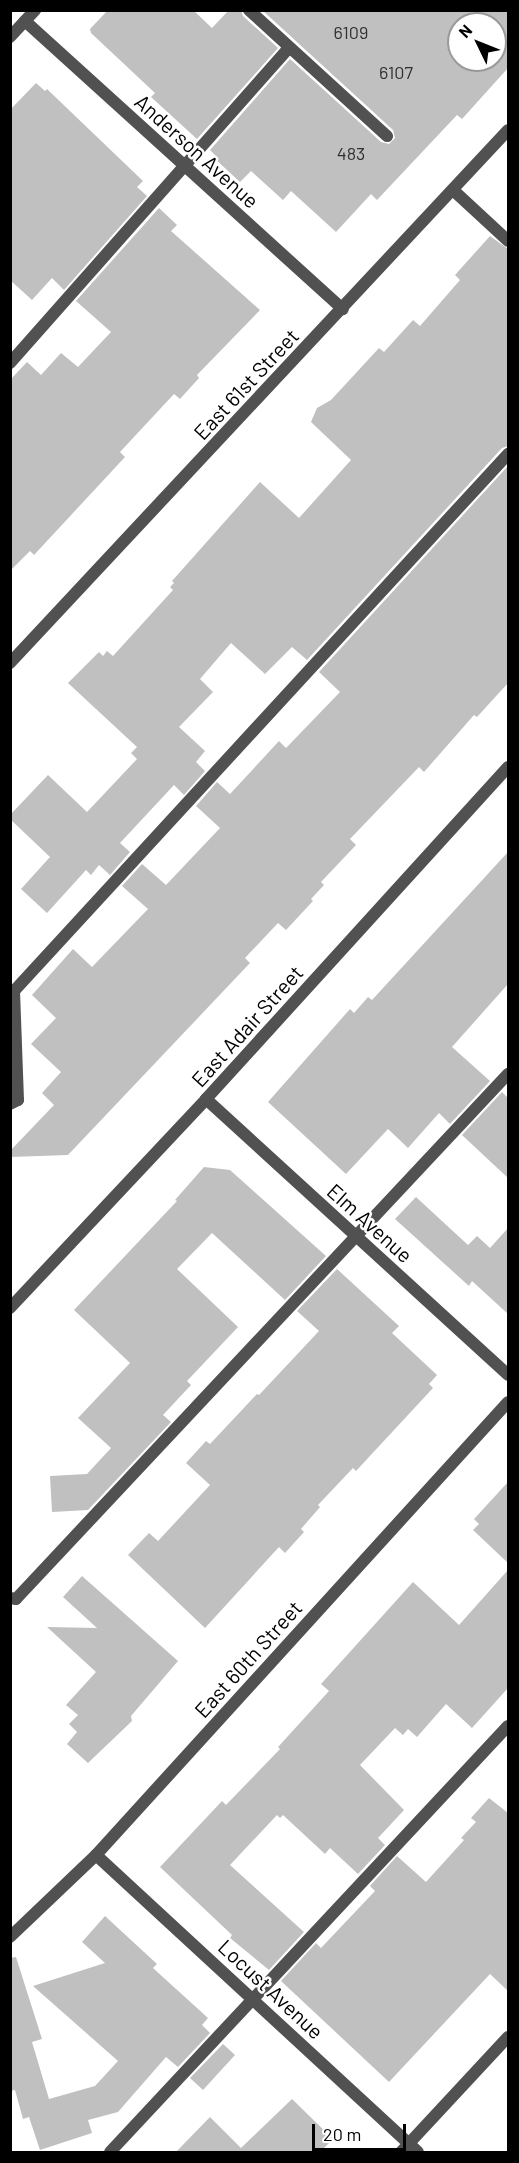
<!DOCTYPE html>
<html>
<head>
<meta charset="utf-8">
<style>
	body { margin:0 }
	#map { position:relative; width:519px; height:2163px; overflow:hidden; background:#fff; font-family:Barlow,sans-serif }
	div>[style] { position:absolute }
	[style*='--x'] { left:calc(var(--x)*1px); top:calc(var(--y)*1px); width:calc(var(--w)*1px); rotate:calc(var(--a)*1deg) }
	.building>* { inset:0; background:#c0c0c0 }
	.lane>* { height:12px; margin:-6px; padding:0 6px; transform-origin:6px; border-radius:6px; background:#515151 }
	.street>* { height:12px; margin:-6px; padding:0 6px; transform-origin:6px; border-radius:6px; background:#515151 }
	span { translate:-50% -50%; white-space:nowrap; text-align:center; line-height:1.15; -webkit-text-stroke:5px #fff; paint-order:stroke }
	.number-label { font-size:18px; color:#303030 }
	.number-label span { -webkit-text-stroke-width:0 }
	.street-label { font-size:21px; color:#000 }
	.frame { position:absolute; inset:0; border:12px solid #000; pointer-events:none }
	.north { position:absolute; left:447px; top:12px; width:60px; height:60px; box-sizing:border-box; background:#fff; border:2px solid #999; border-radius:50%; rotate:313deg; font-size:16px; font-weight:700; line-height:24px; text-align:center; color:#000 }
	.north::after { content:''; display:block; margin:auto; width:21px; height:27px; background:#000; clip-path:polygon(50% 0,100% 100%,50% 72%,0 100%) }
	.scale { position:absolute; left:312px; top:2124px; width:94px; height:27px; box-sizing:border-box; border:3px solid #000; border-top:0; padding-left:8px; font-size:18px; line-height:21px; white-space:nowrap; color:#000; -webkit-text-stroke:4px #fff; paint-order:stroke }
</style>
</head>
<body>
<div id="map">
	<div class="building">
		<i style="clip-path:polygon(108px 10px,193px 10px,212px 28px,229px 10px,241px 10px,243px 16px,278px 48px,197px 139px,151px 97px,155px 93px,91px 33px,90px 29px)"></i>
		<i style="clip-path:polygon(evenodd,262px 10px,508px 10px,508px 68px,462px 119px,457px 115px,377px 200px,371px 194px,336px 232px,291px 191px,283px 200px,251px 171px,240px 182px,213px 157px,215px 155px,210px 150px,290px 59px,381px 142px,389px 144px,395px 138px,393px 130px,262px 10px,459px 24px,495px 24px,495px 60px,459px 60px,459px 24px)"></i>
		<i style="clip-path:polygon(36px 83px,45px 91px,47px 89px,143px 181px,137px 187px,147px 196px,64px 290px,52px 278px,32px 300px,10px 280px,10px 110px)"></i>
		<i style="clip-path:polygon(159px 208px,177px 225px,171px 231px,260px 310px,197px 375px,199px 378px,180px 399px,174px 394px,120px 452px,125px 457px,34px 555px,30px 551px,10px 571px,10px 380px,27px 362px,41px 375px,61px 353px,78px 367px,111px 332px,76px 301px)"></i>
		<i style="clip-path:polygon(490px 236px,508px 249px,508px 446px,502px 448px,307px 660px,292px 647px,265px 674px,231px 643px,200px 679px,213px 692px,179px 727px,205px 751px,196px 762px,205px 771px,184px 795px,174px 785px,120px 843px,130px 852px,110px 875px,99px 865px,91px 875px,86px 870px,47px 913px,21px 889px,50px 857px,10px 819px,10px 815px,48px 775px,87px 812px,137px 759px,131px 753px,137px 747px,68px 683px,99px 652px,103px 656px,107px 651px,113px 656px,173px 590px,170px 587px,174px 583px,172px 581px,260px 482px,299px 518px,351px 460px,311px 422px,317px 408px,331px 400px,379px 348px,384px 352px,413px 320px,420px 326px,460px 280px,455px 275px)"></i>
		<i style="clip-path:polygon(508px 466px,508px 683px,477px 717px,474px 715px,424px 772px,419px 767px,350px 839px,356px 845px,321px 882px,324px 885px,311px 899px,313px 901px,286px 930px,278px 923px,245px 958px,250px 963px,68px 1155px,10px 1157px,10px 1151px,54px 1105px,42px 1093px,61px 1072px,31px 1044px,56px 1018px,32px 995px,73px 949px,92px 967px,148px 909px,122px 886px,142px 864px,166px 885px,220px 828px,196px 806px,217px 782px,230px 794px,279px 741px,286px 748px,340px 692px,319px 672px)"></i>
		<i style="clip-path:polygon(508px 852px,508px 984px,452px 1047px,490px 1081px,450px 1124px,439px 1113px,408px 1148px,388px 1129px,346px 1174px,268px 1102px,350px 1009px,354px 1013px,368px 997px,372px 1000px)"></i>
		<i style="clip-path:polygon(502px 1092px,508px 1098px,508px 1178px,462px 1135px)"></i>
		<i style="clip-path:polygon(204px 1167px,230px 1170px,326px 1256px,285px 1300px,212px 1233px,177px 1269px,238px 1327px,187px 1381px,191px 1385px,163px 1415px,171px 1422px,88px 1510px,52px 1512px,50px 1476px,87px 1474px,111px 1448px,78px 1418px,130px 1363px,74px 1310px,177px 1201px,175px 1200px)"></i>
		<i style="clip-path:polygon(416px 1197px,468px 1245px,477px 1236px,490px 1248px,508px 1228px,508px 1314px,472px 1281px,469px 1286px,395px 1219px)"></i>
		<i style="clip-path:polygon(337px 1269px,399px 1326px,392px 1333px,437px 1375px,429px 1384px,433px 1388px,356px 1471px,353px 1468px,318px 1505px,320px 1507px,301px 1529px,304px 1532px,285px 1553px,279px 1547px,205px 1628px,128px 1555px,149px 1533px,158px 1541px,210px 1485px,186px 1463px,206px 1441px,210px 1444px,257px 1394px,259px 1395px,319px 1331px,297px 1311px)"></i>
		<i style="clip-path:polygon(508px 1482px,508px 1563px,473px 1530px,479px 1524px,474px 1519px)"></i>
		<i style="clip-path:polygon(508px 1570px,508px 1688px,472px 1728px,446px 1704px,417px 1737px,408px 1729px,403px 1735px,395px 1728px,360px 1765px,404px 1810px,378px 1838px,385px 1845px,358px 1874px,330px 1848px,325px 1854px,283px 1815px,280px 1818px,277px 1815px,230px 1865px,304px 1932px,269px 1970px,230px 1938px,232px 1935px,160px 1867px,222px 1801px,226px 1805px,280px 1749px,278px 1747px,329px 1691px,321px 1684px,413px 1582px,459px 1625px)"></i>
		<i style="clip-path:polygon(82px 1576px,178px 1661px,131px 1716px,132px 1721px,88px 1763px,67px 1744px,77px 1732px,69px 1724px,78px 1715px,66px 1705px,96px 1672px,47px 1627px,97px 1628px,63px 1597px)"></i>
		<i style="clip-path:polygon(489px 1798px,508px 1813px,508px 1991px,490px 1974px,389px 2082px,281px 1981px,316px 1943px,321px 1948px,375px 1891px,370px 1886px,397px 1856px,426px 1882px,464px 1840px,461px 1838px,476px 1822px,471px 1818px)"></i>
		<i style="clip-path:polygon(105px 1916px,157px 1964px,153px 1968px,208px 2018px,202px 2025px,210px 2033px,178px 2067px,166px 2057px,118px 2112px,88px 2120px,92px 2133px,40px 2150px,29px 2117px,23px 2119px,15px 2090px,10px 2091px,10px 1958px,16px 1957px,42px 2039px,32px 2042px,49px 2099px,95px 2086px,118px 2061px,33px 1986px,105px 1963px,82px 1942px)"></i>
		<i style="clip-path:polygon(223px 2044px,235px 2055px,203px 2090px,190px 2078px)"></i>
		<i style="clip-path:polygon(292px 2099px,333px 2139px,320px 2152px,176px 2152px,210px 2117px,241px 2148px)"></i>
	</div>
	<div class="lane">
		<i style="--x:249;--y:10;--w:187;--a:42.4"></i>
		<i style="--x:453;--y:190;--w:75;--a:42.8"></i>
		<i style="--x:10;--y:363;--w:421;--a:-48.5"></i>
		<i style="--x:10;--y:1104;--w:9;--a:-27"></i>
		<i style="--x:18;--y:1100;--w:109;--a:-92.1"></i>
		<i style="--x:14;--y:991;--w:730;--a:-47.39"></i>
		<i style="--x:10;--y:1598;--w:6;--a:9"></i>
		<i style="--x:16;--y:1599;--w:720;--a:-46.86"></i>
		<i style="--x:110;--y:2152;--w:583;--a:-46.95"></i>
	</div>
	<div class="street">
		<i style="--x:25;--y:21;--w:429;--a:42.2"></i>
		<i style="--x:10;--y:37;--w:37;--a:-47"></i>
		<i style="--x:10;--y:663;--w:729;--a:-46.94"></i>
		<i style="--x:206;--y:1099;--w:409;--a:42.4"></i>
		<i style="--x:10;--y:1308;--w:287;--a:-46.8"></i>
		<i style="--x:206;--y:1099;--w:449;--a:-47.7"></i>
		<i style="--x:96;--y:1855;--w:438;--a:42.7"></i>
		<i style="--x:10;--y:1937;--w:119;--a:-43.6"></i>
		<i style="--x:96;--y:1855;--w:612;--a:-47.71"></i>
		<i style="--x:401;--y:2152;--w:157;--a:-47.1"></i>
	</div>
	<div class="number-label">
		<span style="left:351px;top:32px">6109</span>
		<span style="left:396px;top:72px">6107</span>
		<span style="left:351px;top:153px">483</span>
	</div>
	<div class="street-label">
		<span style="left:197px;top:151px;rotate:42deg">Anderson Avenue</span>
		<span style="left:246px;top:384px;rotate:-47deg">East 61st Street</span>
		<span style="left:247px;top:1026px;rotate:-48deg">East Adair Street</span>
		<span style="left:370px;top:1223px;rotate:42deg">Elm Avenue</span>
		<span style="left:248px;top:1659px;rotate:-48deg">East 60th Street</span>
		<span style="left:271px;top:1989px;rotate:43deg">Locust Avenue</span>
	</div>
	<div class="frame"></div>
	<div class="north">N</div>
	<div class="scale">20 m</div>
</div>
</body>
</html>
